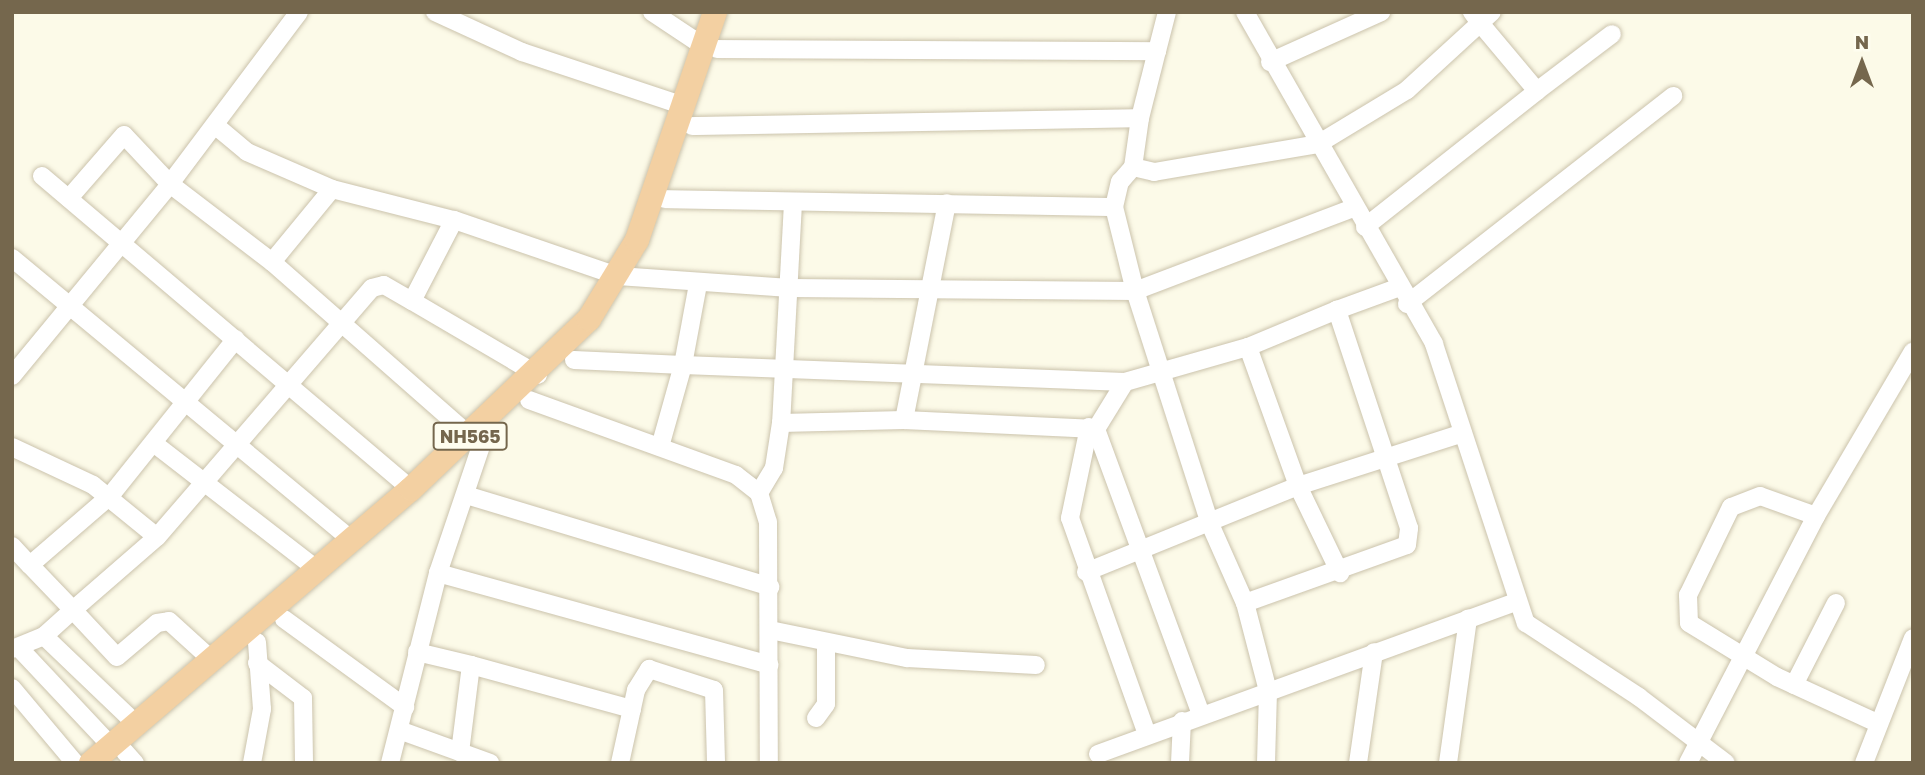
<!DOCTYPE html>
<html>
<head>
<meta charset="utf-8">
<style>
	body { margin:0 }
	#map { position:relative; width:1925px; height:775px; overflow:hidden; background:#fcfae8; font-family:"Golos Text",sans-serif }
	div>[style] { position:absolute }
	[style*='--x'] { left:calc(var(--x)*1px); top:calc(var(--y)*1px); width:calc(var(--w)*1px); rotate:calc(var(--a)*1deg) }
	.roads { filter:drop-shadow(0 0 2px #cbc3ac) drop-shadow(0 0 2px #cbc3ac) }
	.minor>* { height:18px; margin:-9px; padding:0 9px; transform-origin:9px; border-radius:9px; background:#fff }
	.highway>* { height:24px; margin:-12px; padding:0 12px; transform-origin:12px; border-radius:12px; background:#f3d0a2 }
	span { translate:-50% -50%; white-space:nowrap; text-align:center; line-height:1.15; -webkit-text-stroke:7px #fefdef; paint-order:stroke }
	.shield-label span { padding:2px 5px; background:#fefdef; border:2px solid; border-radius:5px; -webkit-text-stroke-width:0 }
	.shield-label { font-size:18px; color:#75674d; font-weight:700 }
	.frame { position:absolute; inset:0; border:14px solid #75674d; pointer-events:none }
	.north { position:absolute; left:1827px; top:28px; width:70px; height:70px; -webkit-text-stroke:5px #fefdef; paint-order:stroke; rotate:0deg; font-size:19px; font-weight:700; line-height:28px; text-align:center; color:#75674d }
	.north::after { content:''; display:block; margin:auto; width:24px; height:32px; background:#75674d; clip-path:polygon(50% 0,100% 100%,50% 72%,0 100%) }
</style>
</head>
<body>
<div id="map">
	<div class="roads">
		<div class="minor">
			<i style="--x:299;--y:12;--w:215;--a:126.9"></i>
			<i style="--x:170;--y:184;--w:128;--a:37.4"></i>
			<i style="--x:272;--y:262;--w:264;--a:41.3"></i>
			<i style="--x:435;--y:12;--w:96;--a:24.7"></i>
			<i style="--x:522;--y:52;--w:171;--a:18.4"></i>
			<i style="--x:652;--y:12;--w:61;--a:33.7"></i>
			<i style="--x:1245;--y:12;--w:382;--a:60.3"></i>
			<i style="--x:1434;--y:344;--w:294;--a:71.8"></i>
			<i style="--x:1526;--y:623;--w:135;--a:33.2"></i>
			<i style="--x:1639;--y:697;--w:109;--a:37.2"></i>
			<i style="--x:717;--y:49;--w:440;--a:0.3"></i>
			<i style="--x:1157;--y:51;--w:40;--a:-75.6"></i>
			<i style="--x:1270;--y:62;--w:122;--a:-24.2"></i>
			<i style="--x:1537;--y:91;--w:94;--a:-37.2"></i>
			<i style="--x:1140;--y:118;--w:69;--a:-75.8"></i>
			<i style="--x:216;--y:126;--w:40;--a:40"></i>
			<i style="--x:247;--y:152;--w:93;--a:23.5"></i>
			<i style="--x:692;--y:126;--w:448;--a:-1"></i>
			<i style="--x:1140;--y:118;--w:49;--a:98.1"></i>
			<i style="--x:1133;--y:167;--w:22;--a:13"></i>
			<i style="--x:1154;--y:172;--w:166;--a:-9.7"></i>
			<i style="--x:1318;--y:144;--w:104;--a:-31.2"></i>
			<i style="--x:1407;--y:90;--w:99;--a:-42.5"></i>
			<i style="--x:1480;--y:23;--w:14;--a:-126"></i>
			<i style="--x:42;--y:176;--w:484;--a:40.3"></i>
			<i style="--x:793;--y:203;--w:220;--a:93.1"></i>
			<i style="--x:781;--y:423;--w:123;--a:-1.4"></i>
			<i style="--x:904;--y:420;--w:192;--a:2.7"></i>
			<i style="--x:1096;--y:429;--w:304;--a:69.8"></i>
			<i style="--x:1114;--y:207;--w:26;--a:-77"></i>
			<i style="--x:1120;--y:182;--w:20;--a:-49"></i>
			<i style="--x:454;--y:220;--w:91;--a:117.4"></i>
			<i style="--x:412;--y:301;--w:146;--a:30.4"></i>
			<i style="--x:1365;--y:227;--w:219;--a:-38.3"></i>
			<i style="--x:1537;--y:91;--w:89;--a:-130"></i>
			<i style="--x:1480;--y:23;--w:16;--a:-43"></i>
			<i style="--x:12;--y:258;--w:443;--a:39.7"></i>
			<i style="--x:272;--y:262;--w:94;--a:-50.6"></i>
			<i style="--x:332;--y:189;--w:126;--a:14.3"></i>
			<i style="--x:454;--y:220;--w:173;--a:18.9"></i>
			<i style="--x:618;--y:276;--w:172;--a:4"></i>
			<i style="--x:790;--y:288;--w:345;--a:0.5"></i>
			<i style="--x:1135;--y:291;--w:87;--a:-104"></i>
			<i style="--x:1114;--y:207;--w:449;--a:-179"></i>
			<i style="--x:698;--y:284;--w:82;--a:100.5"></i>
			<i style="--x:683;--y:365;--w:442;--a:2.2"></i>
			<i style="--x:1125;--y:382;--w:128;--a:-15.9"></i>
			<i style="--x:1248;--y:347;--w:96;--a:-22.6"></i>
			<i style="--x:1407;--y:304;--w:338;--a:-38"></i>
			<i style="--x:1248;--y:347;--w:148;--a:70.2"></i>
			<i style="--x:1298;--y:486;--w:97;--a:64.2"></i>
			<i style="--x:574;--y:360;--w:109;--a:2.6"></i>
			<i style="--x:683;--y:365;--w:85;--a:105.7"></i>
			<i style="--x:12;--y:376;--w:249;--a:-50.5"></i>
			<i style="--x:170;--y:184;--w:67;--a:-133.2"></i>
			<i style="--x:124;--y:135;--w:84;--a:131.1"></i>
			<i style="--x:529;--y:400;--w:220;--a:19.9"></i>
			<i style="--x:736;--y:475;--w:29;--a:38"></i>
			<i style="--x:759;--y:493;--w:30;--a:73"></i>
			<i style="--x:768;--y:522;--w:241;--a:89.8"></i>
			<i style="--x:904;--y:420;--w:221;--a:-78.8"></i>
			<i style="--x:1089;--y:427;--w:93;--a:101.8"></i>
			<i style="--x:1070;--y:518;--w:229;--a:70.4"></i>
			<i style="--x:1096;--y:429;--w:55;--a:-58.3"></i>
			<i style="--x:156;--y:445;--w:205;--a:37.7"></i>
			<i style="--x:12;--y:447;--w:89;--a:25.1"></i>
			<i style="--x:93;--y:485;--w:82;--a:39.1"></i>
			<i style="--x:157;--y:537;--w:329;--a:-49.2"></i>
			<i style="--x:372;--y:288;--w:12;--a:-14"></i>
			<i style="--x:384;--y:285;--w:32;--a:30"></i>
			<i style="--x:759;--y:493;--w:29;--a:-59"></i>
			<i style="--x:774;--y:468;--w:46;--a:-81.2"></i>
			<i style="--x:466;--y:495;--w:318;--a:16.8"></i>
			<i style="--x:1816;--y:516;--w:59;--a:-160.3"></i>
			<i style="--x:1760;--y:496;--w:31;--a:159"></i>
			<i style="--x:1731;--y:507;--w:98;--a:116"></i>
			<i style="--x:1688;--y:595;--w:28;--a:88"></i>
			<i style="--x:1689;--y:623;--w:103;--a:31.5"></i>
			<i style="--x:1777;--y:677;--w:112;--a:24.7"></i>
			<i style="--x:157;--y:537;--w:111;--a:139"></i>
			<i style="--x:73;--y:610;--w:62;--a:-133.7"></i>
			<i style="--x:30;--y:565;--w:106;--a:-40.8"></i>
			<i style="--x:110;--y:496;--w:201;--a:-51.3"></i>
			<i style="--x:12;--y:546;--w:26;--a:47"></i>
			<i style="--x:1086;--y:572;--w:229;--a:-22.1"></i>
			<i style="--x:1298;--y:486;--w:173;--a:-17.8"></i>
			<i style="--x:438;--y:573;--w:344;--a:15.5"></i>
			<i style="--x:1245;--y:603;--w:172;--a:-19.7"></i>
			<i style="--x:1407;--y:545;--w:17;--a:-83"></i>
			<i style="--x:1409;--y:528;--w:230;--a:-108.3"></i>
			<i style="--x:1337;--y:310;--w:64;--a:-20.1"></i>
			<i style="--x:284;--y:619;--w:150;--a:36"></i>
			<i style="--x:770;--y:630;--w:140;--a:11.6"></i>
			<i style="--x:907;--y:658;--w:129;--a:3.1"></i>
			<i style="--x:44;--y:636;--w:39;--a:-42"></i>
			<i style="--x:73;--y:610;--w:64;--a:46.9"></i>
			<i style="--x:117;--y:657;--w:52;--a:-40.4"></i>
			<i style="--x:157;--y:623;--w:12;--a:-9"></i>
			<i style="--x:169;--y:621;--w:58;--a:42.2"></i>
			<i style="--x:12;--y:649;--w:35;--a:-22"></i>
			<i style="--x:44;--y:636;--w:129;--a:43.7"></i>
			<i style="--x:20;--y:649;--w:134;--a:46.8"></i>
			<i style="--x:417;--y:652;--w:56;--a:13.5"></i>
			<i style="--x:471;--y:665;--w:88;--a:97.2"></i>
			<i style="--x:257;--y:663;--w:58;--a:37.3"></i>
			<i style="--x:303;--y:698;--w:65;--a:89.1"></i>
			<i style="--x:471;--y:665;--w:167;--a:15.3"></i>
			<i style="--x:1794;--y:685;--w:92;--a:-62.9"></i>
			<i style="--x:12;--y:688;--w:98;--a:50"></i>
			<i style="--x:816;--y:718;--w:17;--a:-54"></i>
			<i style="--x:826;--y:704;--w:62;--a:-90"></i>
			<i style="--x:399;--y:730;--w:97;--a:19.9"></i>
			<i style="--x:125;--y:752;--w:15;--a:48"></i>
			<i style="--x:1098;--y:754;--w:447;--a:-20"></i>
			<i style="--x:252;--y:763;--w:55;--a:-79.5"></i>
			<i style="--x:262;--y:709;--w:67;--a:-94.3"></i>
			<i style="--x:390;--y:763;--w:196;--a:-75.8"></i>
			<i style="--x:438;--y:573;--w:140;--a:-71.3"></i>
			<i style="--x:620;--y:763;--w:75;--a:-77.6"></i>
			<i style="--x:636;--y:690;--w:25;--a:-58"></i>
			<i style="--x:649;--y:669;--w:68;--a:17.9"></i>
			<i style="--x:714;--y:690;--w:73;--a:88.4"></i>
			<i style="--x:1180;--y:763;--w:42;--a:-87.3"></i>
			<i style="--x:1266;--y:763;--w:72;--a:-88.4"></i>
			<i style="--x:1268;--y:691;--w:91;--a:-104.6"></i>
			<i style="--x:1245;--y:603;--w:86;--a:-113.9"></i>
			<i style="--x:1210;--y:524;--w:245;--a:-107.8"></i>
			<i style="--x:1135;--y:291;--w:234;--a:-20.8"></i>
			<i style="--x:1358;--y:763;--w:112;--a:-81.8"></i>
			<i style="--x:1448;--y:763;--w:146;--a:-82.1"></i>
			<i style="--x:1688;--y:763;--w:278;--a:-62.6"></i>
			<i style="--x:1816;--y:516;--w:191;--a:-59.5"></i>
			<i style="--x:1864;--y:763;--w:134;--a:-68.6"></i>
		</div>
		<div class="highway">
			<i style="--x:91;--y:763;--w:421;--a:-40.6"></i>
			<i style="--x:411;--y:489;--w:246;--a:-43.7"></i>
			<i style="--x:589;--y:319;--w:92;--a:-58.7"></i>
			<i style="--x:637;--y:240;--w:241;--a:-71.1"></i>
		</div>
	</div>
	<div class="shield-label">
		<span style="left:470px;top:436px">NH565</span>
	</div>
	<div class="frame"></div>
	<div class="north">N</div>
</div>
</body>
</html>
